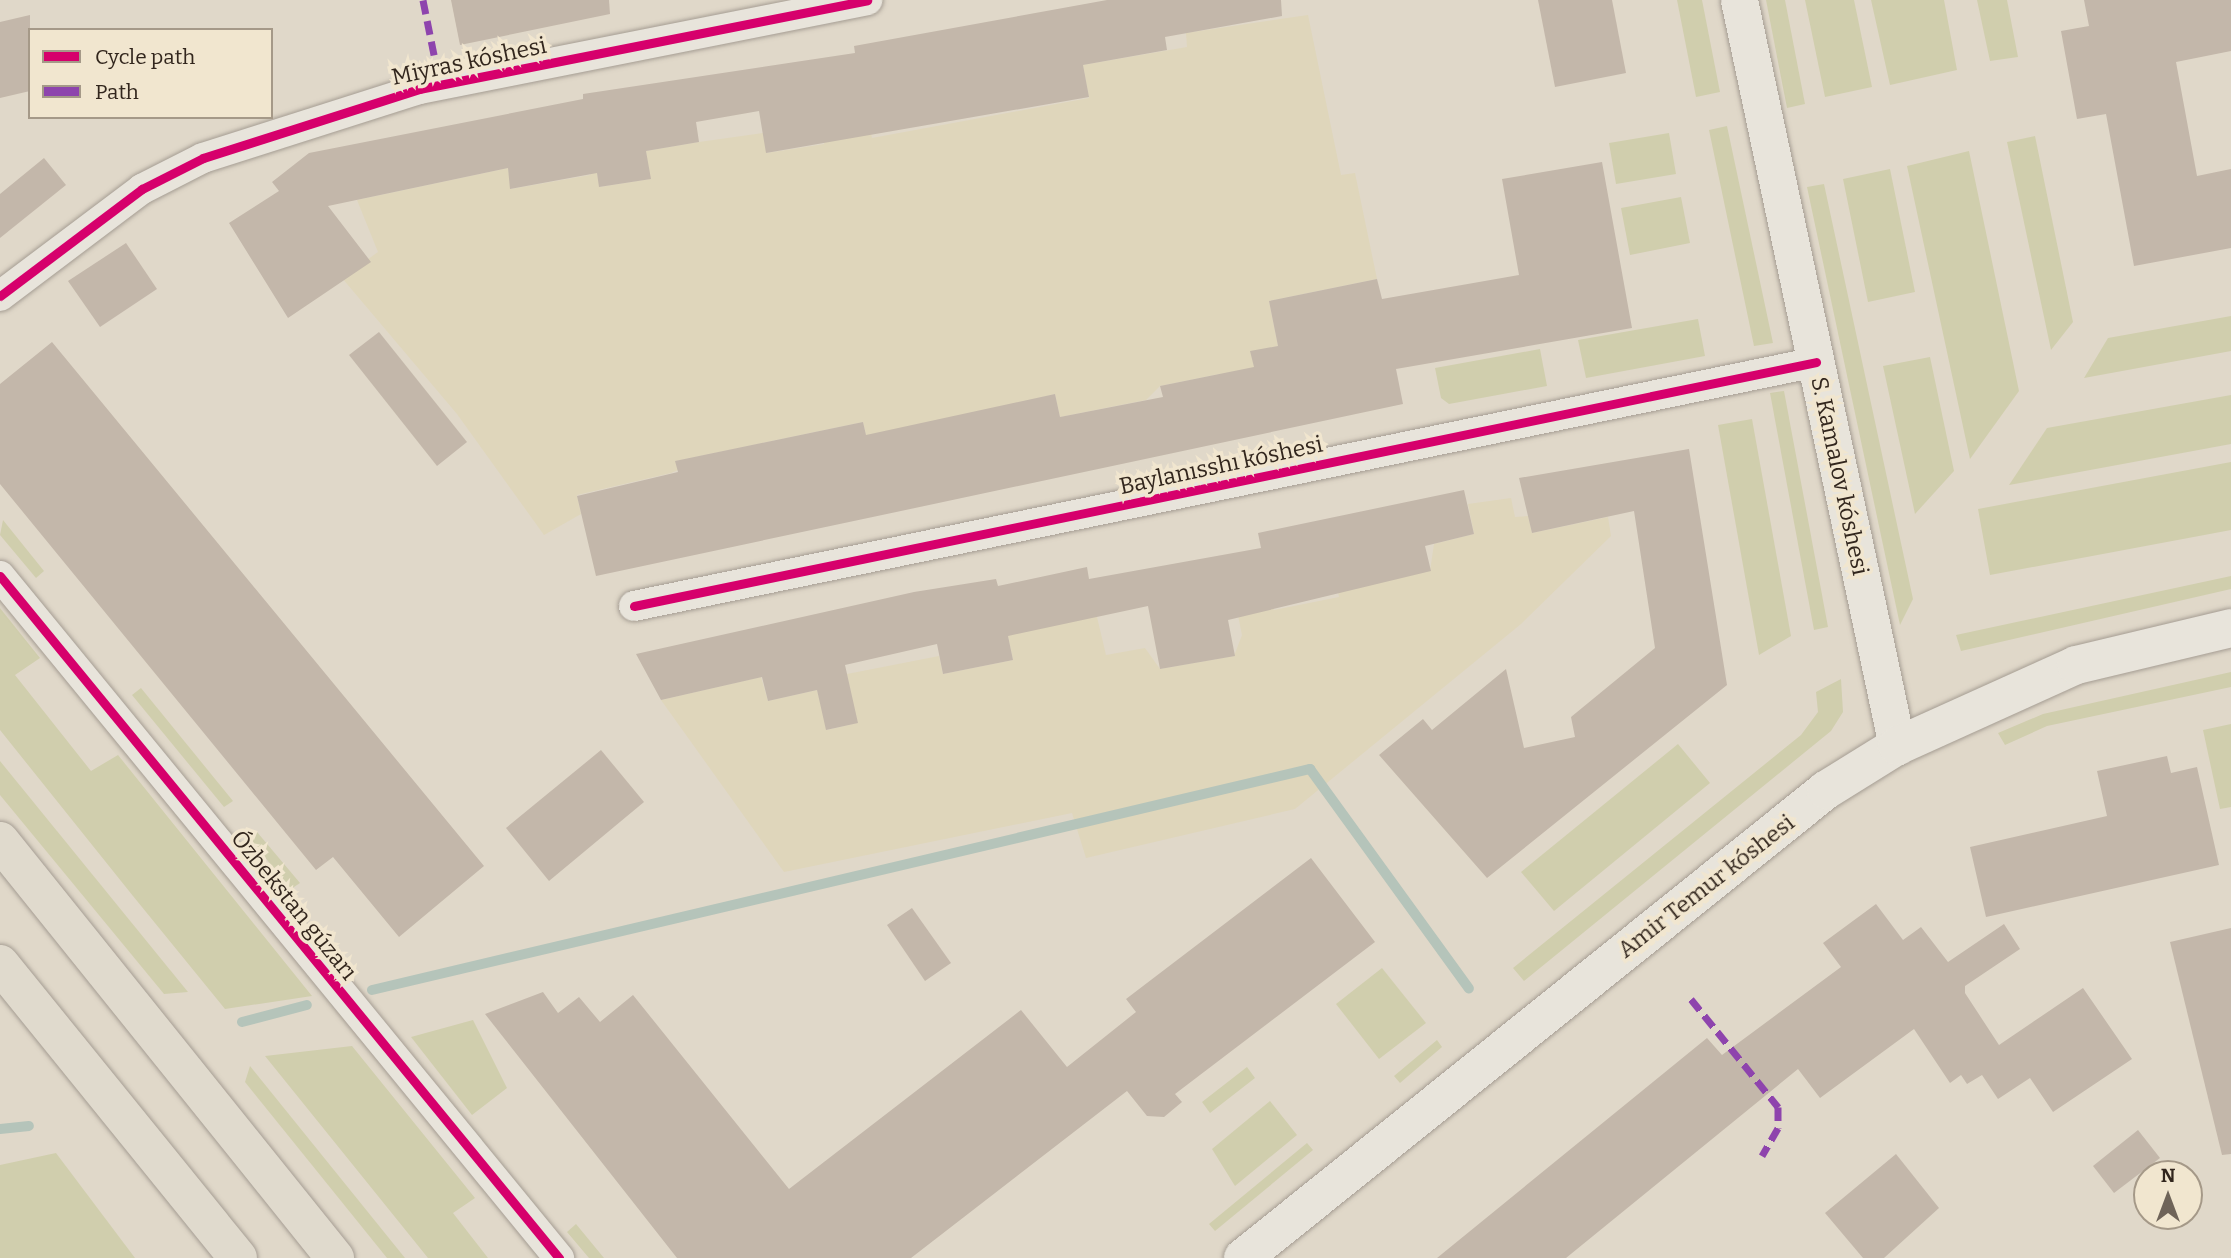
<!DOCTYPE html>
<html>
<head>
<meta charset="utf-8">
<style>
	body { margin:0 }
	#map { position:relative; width:2231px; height:1258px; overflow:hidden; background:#e0d8c9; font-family:Bitter,serif }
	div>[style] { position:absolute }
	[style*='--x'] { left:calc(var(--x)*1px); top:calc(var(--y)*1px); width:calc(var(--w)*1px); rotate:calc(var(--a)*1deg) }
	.farmland>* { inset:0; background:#dfd6bb }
	.green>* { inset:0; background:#d0cead }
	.stream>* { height:10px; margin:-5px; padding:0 5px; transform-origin:5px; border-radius:5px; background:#b5c4ba }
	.building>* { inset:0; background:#c3b7aa }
	.roads { filter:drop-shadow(0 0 2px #a59d93) drop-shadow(0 0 2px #a59d93) }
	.minor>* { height:30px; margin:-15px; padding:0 15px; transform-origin:15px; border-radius:15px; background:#e8e4db }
	.tertiary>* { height:37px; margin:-18.5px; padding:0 18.5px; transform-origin:18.5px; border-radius:18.5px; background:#e8e4db }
	.secondary>* { height:38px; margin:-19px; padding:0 19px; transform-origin:19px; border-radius:19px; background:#e8e4db }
	.primary>* { height:38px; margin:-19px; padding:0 19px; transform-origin:19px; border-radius:19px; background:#e0dacd }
	.quiet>* { height:7px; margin-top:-3.5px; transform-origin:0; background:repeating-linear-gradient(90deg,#8e44ad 0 14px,transparent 0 21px) }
	.cycleway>* { height:9px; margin:-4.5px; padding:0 4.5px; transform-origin:4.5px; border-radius:4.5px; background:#d6006c }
	span { translate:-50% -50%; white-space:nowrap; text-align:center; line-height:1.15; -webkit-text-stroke:7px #f1e6cf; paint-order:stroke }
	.street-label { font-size:23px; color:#32261d }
	.legend { position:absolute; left:28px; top:28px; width:245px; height:91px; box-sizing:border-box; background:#f1e6cf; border:2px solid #a59988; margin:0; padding:9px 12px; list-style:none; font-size:21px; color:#32261d }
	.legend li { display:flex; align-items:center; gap:14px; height:35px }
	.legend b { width:35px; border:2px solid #a59988 }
	.north { position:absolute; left:2133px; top:1160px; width:70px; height:70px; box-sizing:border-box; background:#f1e6cf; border:2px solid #a59988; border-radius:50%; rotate:0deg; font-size:19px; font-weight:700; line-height:28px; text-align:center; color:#32261d }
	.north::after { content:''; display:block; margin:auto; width:24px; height:32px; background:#6f6459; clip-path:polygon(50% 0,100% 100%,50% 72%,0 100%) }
</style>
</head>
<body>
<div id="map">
	<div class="farmland">
		<i style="clip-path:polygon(1308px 15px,1341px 175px,1355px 173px,1377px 279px,1269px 301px,1278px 346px,1251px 352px,1265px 419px,1219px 374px,1160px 386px,1146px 400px,1060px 417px,1055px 394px,867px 439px,863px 422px,676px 461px,678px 470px,671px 473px,577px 495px,581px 514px,544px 535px,457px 414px,342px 278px,378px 252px,357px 200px,508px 168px,511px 189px,590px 175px,595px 164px,600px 187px,650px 179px,646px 151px,699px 142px,763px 133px,767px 153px,824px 144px,822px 128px,868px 121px,872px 138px,1089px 98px,1083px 65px,1187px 47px,1186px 33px)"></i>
		<i style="clip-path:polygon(1511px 498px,1515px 517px,1528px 516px,1532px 533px,1608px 517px,1611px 536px,1521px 624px,1295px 809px,1086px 858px,1072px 813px,784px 872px,661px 700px,761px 677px,768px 701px,817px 690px,827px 730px,857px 723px,847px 674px,939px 656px,943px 674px,1013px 660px,1005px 622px,1097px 617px,1106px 655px,1145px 648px,1160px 669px,1234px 656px,1242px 635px,1230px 576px,1266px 569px,1274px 610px,1339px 597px,1330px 552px,1430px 571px,1434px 544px,1474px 534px,1468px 504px)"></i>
	</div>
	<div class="green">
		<i style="clip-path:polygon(1677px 0,1702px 0,1720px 92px,1696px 97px)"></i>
		<i style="clip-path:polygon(1766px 0,1785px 0,1805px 104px,1787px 108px)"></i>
		<i style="clip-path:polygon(1805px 0,1854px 0,1872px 87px,1825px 97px)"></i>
		<i style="clip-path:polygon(1871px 0,1944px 0,1957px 70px,1890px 85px)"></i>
		<i style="clip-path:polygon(1977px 0,2007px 0,2018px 57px,1990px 61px)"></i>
		<i style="clip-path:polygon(1727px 126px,1773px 343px,1754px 346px,1709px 130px)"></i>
		<i style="clip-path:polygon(1669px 133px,1676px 174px,1616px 184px,1609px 143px)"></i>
		<i style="clip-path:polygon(2035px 136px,2073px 322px,2051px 350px,2007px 142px)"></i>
		<i style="clip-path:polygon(1969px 151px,2019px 391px,1970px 459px,1907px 166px)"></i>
		<i style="clip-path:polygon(1890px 169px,1915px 292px,1868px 302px,1843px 179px)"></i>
		<i style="clip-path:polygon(1824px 184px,1913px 599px,1900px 625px,1807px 187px)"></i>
		<i style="clip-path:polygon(1681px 197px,1690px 243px,1630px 255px,1621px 208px)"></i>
		<i style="clip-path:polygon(2231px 316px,2231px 351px,2084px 378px,2108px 338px)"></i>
		<i style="clip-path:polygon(1698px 319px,1705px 356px,1586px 378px,1578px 340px)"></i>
		<i style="clip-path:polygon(1540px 349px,1547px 386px,1449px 404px,1441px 398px,1435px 368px)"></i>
		<i style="clip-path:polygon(1930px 357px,1954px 471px,1915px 514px,1883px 366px)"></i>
		<i style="clip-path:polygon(1784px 391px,1828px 627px,1814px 630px,1770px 393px)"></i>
		<i style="clip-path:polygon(2231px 395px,2231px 444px,2009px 485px,2047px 428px)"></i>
		<i style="clip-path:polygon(1752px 419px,1791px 636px,1759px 655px,1718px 425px)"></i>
		<i style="clip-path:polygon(2231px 462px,2231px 530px,1990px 575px,1978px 509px)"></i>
		<i style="clip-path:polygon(3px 520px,44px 571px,36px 578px,0 535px)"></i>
		<i style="clip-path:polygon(2231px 576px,2231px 589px,1961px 651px,1956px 635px)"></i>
		<i style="clip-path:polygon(0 608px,40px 658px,15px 675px,91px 771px,118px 755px,312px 996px,225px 1009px,133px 896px,0 730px)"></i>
		<i style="clip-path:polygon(2231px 672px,2231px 687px,2047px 726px,2005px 745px,1998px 733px,2043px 714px)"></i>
		<i style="clip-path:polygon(1841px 679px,1843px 712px,1831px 731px,1524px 981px,1513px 968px,1801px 735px,1818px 712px,1816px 692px)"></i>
		<i style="clip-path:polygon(141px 688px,233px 801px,224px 807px,132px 695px)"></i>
		<i style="clip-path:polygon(2231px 724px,2231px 807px,2220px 809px,2203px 730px)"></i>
		<i style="clip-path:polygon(1678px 744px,1710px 783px,1554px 911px,1521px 872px)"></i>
		<i style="clip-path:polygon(0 761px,188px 992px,164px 994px,0 795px)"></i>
		<i style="clip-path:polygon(257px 832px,300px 883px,291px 889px,249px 838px)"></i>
		<i style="clip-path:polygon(1382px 968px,1426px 1023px,1379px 1059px,1336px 1004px)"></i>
		<i style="clip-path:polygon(473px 1020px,507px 1088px,472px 1115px,411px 1037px)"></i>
		<i style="clip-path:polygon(1437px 1040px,1442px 1047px,1400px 1083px,1394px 1076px)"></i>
		<i style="clip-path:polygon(352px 1046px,475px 1198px,453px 1213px,488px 1258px,428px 1258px,265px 1056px)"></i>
		<i style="clip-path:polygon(250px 1066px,405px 1258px,387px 1258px,245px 1082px)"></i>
		<i style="clip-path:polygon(1247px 1067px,1255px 1078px,1210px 1113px,1202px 1102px)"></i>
		<i style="clip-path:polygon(1270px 1101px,1297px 1135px,1235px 1186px,1212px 1149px)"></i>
		<i style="clip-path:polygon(1307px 1143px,1313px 1150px,1215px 1231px,1209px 1224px)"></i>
		<i style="clip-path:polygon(56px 1153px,135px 1258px,0 1258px,0 1165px)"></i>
		<i style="clip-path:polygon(576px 1224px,604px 1258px,589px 1258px,567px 1232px)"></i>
	</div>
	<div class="stream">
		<i style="--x:372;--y:990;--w:964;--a:-13.26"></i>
		<i style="--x:1310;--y:769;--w:271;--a:54.1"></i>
		<i style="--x:242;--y:1022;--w:67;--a:-14.7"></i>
		<i style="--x:0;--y:1129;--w:29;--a:-6"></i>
	</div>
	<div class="building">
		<i style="clip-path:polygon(451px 0,609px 0,610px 14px,460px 45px)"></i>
		<i style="clip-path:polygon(1107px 0,1281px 0,1282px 16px,1165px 37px,1167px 50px,1083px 65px,1089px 97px,766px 153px,759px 111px,696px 122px,699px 142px,646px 151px,651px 179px,599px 187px,597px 173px,510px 189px,508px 168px,328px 206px,371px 262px,288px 318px,229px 223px,279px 191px,272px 182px,309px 153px,583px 99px,583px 94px,855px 53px,854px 46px)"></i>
		<i style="clip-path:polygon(1538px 0,1612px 0,1626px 73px,1555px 87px)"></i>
		<i style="clip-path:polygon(2084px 0,2231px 0,2231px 51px,2176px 62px,2197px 176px,2231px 169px,2231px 248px,2134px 266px,2106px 114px,2077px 119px,2061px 31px,2089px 26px)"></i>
		<i style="clip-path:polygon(30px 15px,30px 91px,0 98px,0 22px)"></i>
		<i style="clip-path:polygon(44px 158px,66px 185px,0 238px,0 194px)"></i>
		<i style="clip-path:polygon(1602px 162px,1632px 328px,1396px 369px,1403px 404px,596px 576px,577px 496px,678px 472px,675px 461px,863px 422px,866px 435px,1055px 394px,1060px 417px,1163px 397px,1160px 386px,1254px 367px,1250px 351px,1278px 346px,1269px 301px,1377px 279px,1382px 299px,1519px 275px,1502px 179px)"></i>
		<i style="clip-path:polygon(126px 243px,157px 289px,100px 327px,68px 281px)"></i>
		<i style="clip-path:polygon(379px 332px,467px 442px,437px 466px,349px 355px)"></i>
		<i style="clip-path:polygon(52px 342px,484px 866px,399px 937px,333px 857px,316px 870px,0 484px,0 384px)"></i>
		<i style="clip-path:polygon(1689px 449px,1727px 685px,1487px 878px,1379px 755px,1423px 719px,1432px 730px,1506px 669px,1524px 748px,1575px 737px,1571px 717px,1655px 648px,1634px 511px,1532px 533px,1519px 478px)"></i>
		<i style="clip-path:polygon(1464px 490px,1474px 534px,1425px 546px,1431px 571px,1228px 620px,1235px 656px,1160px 669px,1148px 606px,1008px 636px,1013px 660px,943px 674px,937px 644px,845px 665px,858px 723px,826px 730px,817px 690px,768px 701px,762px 677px,661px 700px,636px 654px,914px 592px,996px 579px,998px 586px,1087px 567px,1089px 579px,1261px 548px,1258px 533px)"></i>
		<i style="clip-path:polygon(601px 750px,644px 802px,549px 881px,506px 828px)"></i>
		<i style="clip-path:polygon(2167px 756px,2171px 773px,2197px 767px,2219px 865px,1986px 917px,1970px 847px,2107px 816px,2097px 771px)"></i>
		<i style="clip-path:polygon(1311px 858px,1375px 942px,1175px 1094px,1182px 1102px,1164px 1117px,1147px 1116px,1127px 1091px,911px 1258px,677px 1258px,485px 1014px,543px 992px,558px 1013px,579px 997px,600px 1022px,633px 995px,789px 1189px,1021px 1010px,1067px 1067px,1136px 1012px,1126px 999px)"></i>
		<i style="clip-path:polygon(1876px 904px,1903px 940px,1921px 927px,1948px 962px,2004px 924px,2020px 949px,1965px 986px,1965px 993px,1999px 1045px,2083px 988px,2132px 1059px,2053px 1112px,2030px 1078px,1998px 1099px,1982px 1075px,1967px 1084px,1961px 1075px,1950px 1083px,1914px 1029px,1820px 1098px,1798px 1069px,1566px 1258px,1437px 1258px,1707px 1038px,1722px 1055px,1841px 967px,1823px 943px)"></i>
		<i style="clip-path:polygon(912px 908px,951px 963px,925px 981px,887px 925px)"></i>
		<i style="clip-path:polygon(2231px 928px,2231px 1154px,2222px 1155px,2170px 942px)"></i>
		<i style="clip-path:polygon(2138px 1130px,2160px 1158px,2114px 1193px,2093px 1166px)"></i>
		<i style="clip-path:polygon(1896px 1154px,1939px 1208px,1884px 1258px,1863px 1258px,1825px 1213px)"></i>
	</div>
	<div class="roads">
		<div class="minor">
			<i style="--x:0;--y:296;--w:178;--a:-37"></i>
			<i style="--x:142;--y:189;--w:68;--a:-26.9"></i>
			<i style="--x:203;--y:158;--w:227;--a:-17.7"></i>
			<i style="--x:419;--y:89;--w:457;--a:-11.2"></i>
			<i style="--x:0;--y:576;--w:882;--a:50.66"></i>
			<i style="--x:634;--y:606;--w:1207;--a:-11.66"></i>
		</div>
		<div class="tertiary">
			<i style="--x:1739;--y:0;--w:763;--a:78.04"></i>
		</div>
		<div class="secondary">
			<i style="--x:1243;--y:1258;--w:748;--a:-38.76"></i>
			<i style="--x:1826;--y:790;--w:84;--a:-31.8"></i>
			<i style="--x:1897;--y:746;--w:196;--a:-24.3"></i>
			<i style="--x:2076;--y:665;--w:159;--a:-13.4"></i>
		</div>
		<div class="primary">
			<i style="--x:0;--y:841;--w:535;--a:51.22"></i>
			<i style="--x:0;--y:964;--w:378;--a:51"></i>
		</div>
	</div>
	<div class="quiet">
		<i style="--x:423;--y:0;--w:86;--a:78.6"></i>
		<i style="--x:1691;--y:999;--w:139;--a:51.1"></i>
		<i style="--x:1778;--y:1107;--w:21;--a:90"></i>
		<i style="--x:1778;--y:1128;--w:32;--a:120"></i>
	</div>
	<div class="cycleway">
		<i style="--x:0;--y:296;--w:178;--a:-37"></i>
		<i style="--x:142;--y:189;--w:68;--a:-26.9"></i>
		<i style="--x:203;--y:158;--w:227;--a:-17.7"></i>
		<i style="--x:419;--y:89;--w:457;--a:-11.2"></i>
		<i style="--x:0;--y:576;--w:882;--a:50.66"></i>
		<i style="--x:634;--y:606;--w:1207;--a:-11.66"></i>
	</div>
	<div class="street-label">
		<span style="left:469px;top:61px;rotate:-12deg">Miyras kóshesi</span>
		<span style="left:1221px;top:465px;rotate:-12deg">Baylanısshı kóshesi</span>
		<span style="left:1840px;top:476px;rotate:78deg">S. Kamalov kóshesi</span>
		<span style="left:1706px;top:886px;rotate:-38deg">Amir Temur kóshesi</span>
		<span style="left:294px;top:905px;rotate:51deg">Ózbekstan gúzarı</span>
	</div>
	<ul class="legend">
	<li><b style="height:9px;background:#d6006c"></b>Cycle path</li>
	<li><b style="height:9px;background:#8e44ad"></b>Path</li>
	</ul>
	<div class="north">N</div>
</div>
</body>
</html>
